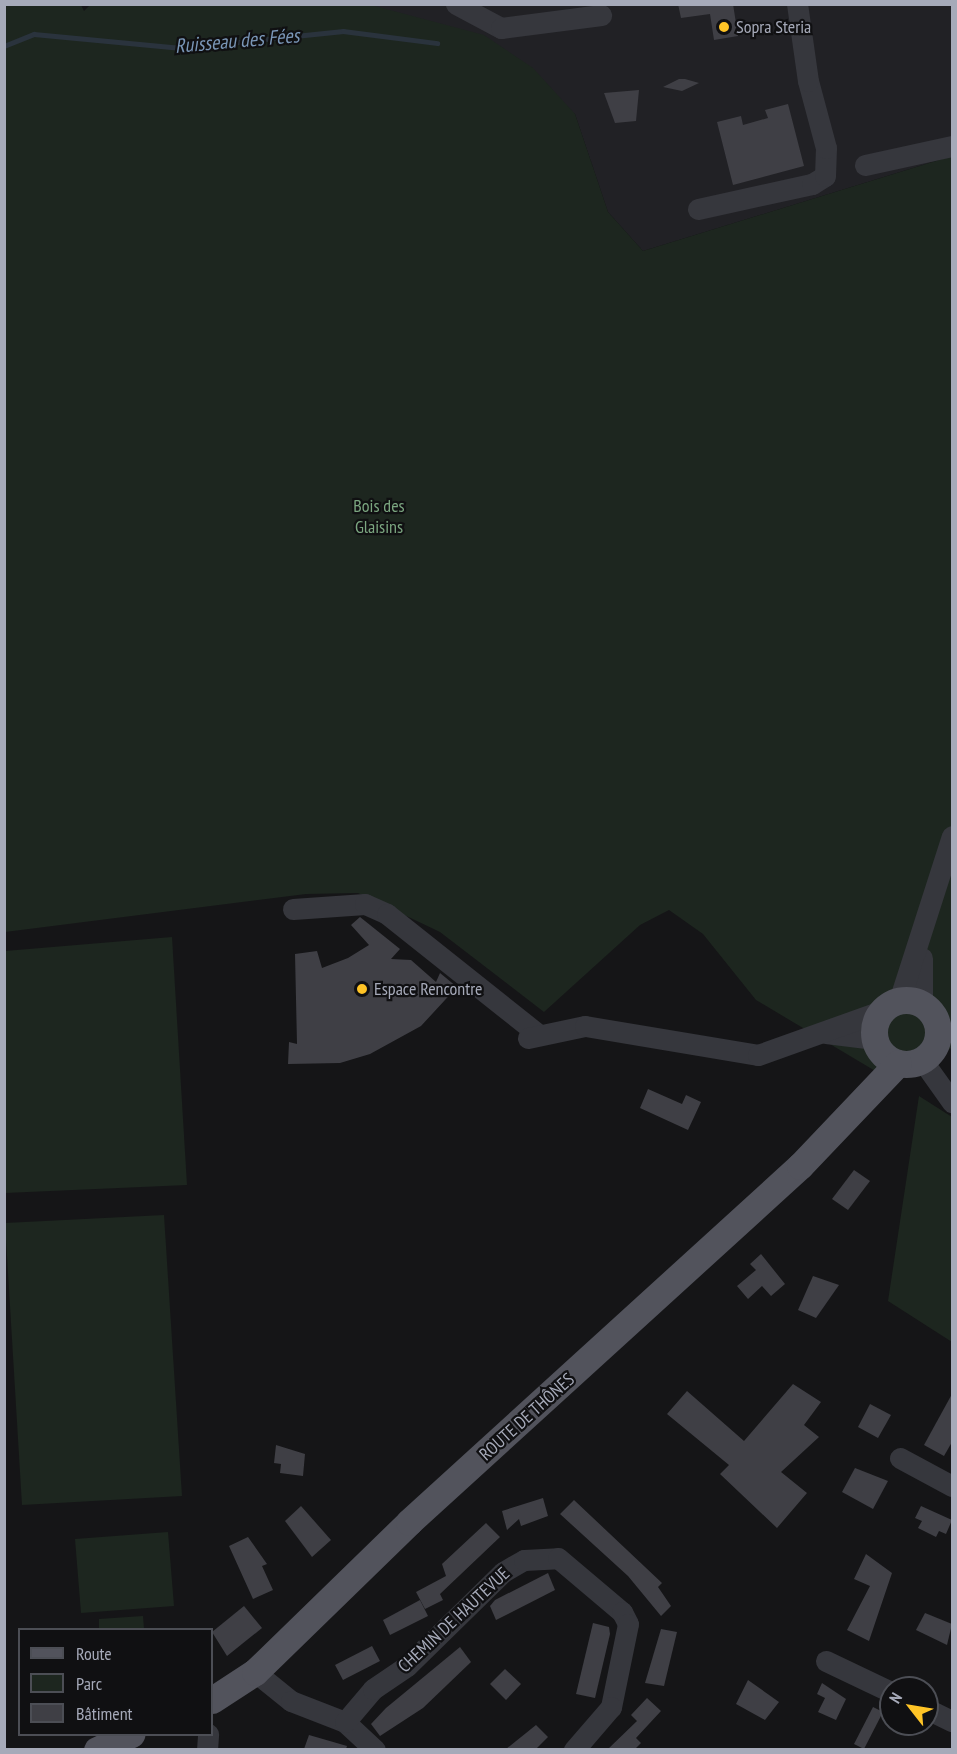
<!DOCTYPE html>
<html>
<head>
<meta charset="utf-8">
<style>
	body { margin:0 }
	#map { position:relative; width:957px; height:1754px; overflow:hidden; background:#151517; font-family:"PT Sans Narrow",sans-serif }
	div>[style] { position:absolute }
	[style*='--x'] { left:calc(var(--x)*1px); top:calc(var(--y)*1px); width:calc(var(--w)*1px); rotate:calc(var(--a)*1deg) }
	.built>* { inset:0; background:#212125 }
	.green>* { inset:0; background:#1d261f }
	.stream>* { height:4.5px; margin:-2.25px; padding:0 2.25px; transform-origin:2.25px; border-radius:2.25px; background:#2a333d }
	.building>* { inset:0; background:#3f3f45 }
	.minor>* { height:21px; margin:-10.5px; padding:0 10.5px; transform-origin:10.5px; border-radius:10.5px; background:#36373d }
	.major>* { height:27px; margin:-13.5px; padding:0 13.5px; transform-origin:13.5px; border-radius:13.5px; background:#52535c }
	.major>.ring { margin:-13.5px; padding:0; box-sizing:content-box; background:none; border:27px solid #52535c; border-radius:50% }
	.dots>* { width:16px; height:16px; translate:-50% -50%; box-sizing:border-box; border:3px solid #101012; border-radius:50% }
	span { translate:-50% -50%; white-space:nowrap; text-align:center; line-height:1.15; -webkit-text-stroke:4.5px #101012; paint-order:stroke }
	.poi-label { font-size:18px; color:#a6aab9 }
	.left { translate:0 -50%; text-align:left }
	.park-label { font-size:18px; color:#7ba680 }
	.street-label { font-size:18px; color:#a6aab9 }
	.water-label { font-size:20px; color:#7a96b7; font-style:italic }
	.frame { position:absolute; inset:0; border:6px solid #a6aab9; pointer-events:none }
	.legend { position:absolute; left:18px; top:1628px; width:195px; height:108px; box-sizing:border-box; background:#101012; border:2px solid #4c4e55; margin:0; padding:8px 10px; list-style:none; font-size:18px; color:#a6aab9 }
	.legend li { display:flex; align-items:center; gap:12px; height:30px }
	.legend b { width:30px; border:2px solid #4c4e55 }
	.north { position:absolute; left:879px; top:1676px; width:60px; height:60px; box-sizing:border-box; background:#101012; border:2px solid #4c4e55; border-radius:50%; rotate:301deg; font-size:16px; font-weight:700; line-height:24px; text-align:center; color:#a6aab9 }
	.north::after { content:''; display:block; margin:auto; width:21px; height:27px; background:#ffc426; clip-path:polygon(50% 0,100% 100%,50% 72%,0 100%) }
</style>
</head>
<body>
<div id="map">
	<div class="built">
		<i style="clip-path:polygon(371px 5px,952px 5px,952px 156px,643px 251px,608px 212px,575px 114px)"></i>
	</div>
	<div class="green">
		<i style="clip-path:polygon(91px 4px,371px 5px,484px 35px,533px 68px,575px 114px,608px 212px,643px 251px,952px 156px,952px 1048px,882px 1075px,756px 1000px,703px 934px,669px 910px,640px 925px,544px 1012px,440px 932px,358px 893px,306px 894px,5px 932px,4px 5px,81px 5px,84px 11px)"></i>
		<i style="clip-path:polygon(172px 937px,187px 1185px,5px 1193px,5px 951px)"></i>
		<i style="clip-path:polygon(919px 1096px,952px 1117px,952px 1342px,888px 1301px)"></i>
		<i style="clip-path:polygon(164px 1215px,182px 1496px,22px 1505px,5px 1223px)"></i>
		<i style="clip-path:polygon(168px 1532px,174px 1606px,81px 1613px,75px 1539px)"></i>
		<i style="clip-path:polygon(143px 1616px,144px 1629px,99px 1629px,99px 1619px)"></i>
	</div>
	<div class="stream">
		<i style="--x:4;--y:46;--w:32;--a:-22"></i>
		<i style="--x:34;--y:34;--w:148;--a:5.4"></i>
		<i style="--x:181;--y:48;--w:163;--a:-6"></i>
		<i style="--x:343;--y:31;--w:95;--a:7.3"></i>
	</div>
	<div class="building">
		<i style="clip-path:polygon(678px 4px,733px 4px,738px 36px,714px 40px,710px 14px,681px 18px)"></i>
		<i style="clip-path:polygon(679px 79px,685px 79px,699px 83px,682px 91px,663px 87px)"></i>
		<i style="clip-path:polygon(639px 90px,636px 121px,615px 123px,604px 93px)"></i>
		<i style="clip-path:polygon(788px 104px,804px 166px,733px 185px,717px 122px,741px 116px,743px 125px,768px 118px,765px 110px)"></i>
		<i style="clip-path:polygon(360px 917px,400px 949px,391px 959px,411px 960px,436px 982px,440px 973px,457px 987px,421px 1026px,370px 1054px,340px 1063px,288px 1064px,289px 1042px,297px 1044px,295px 954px,317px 951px,322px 968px,348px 958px,369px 945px,351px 925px)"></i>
		<i style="clip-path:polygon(648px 1089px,682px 1104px,686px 1095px,701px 1102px,688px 1130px,640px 1108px)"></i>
		<i style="clip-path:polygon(854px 1170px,870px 1181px,848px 1210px,832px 1199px)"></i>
		<i style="clip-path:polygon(761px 1254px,785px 1284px,771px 1296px,762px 1286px,748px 1299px,737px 1286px,756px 1270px,750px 1264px)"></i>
		<i style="clip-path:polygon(813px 1276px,839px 1285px,816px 1318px,798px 1310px)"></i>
		<i style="clip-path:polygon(793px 1384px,821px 1402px,804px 1425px,819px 1437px,781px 1472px,807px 1493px,777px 1528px,720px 1474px,729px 1465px,667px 1414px,687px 1391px,744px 1441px)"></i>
		<i style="clip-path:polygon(952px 1394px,952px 1442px,944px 1456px,924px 1445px)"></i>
		<i style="clip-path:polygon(870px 1404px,891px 1415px,878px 1438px,858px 1427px)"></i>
		<i style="clip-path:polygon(276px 1445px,305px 1454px,303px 1476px,280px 1473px,281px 1464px,274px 1463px)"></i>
		<i style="clip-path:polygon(855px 1468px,888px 1481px,873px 1509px,842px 1492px)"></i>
		<i style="clip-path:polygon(543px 1498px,548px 1516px,521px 1526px,519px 1519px,507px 1530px,502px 1511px)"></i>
		<i style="clip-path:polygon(574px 1500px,662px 1583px,658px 1587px,671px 1606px,661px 1616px,628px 1576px,560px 1514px)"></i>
		<i style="clip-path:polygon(301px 1506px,331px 1540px,312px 1557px,285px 1521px)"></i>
		<i style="clip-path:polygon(921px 1506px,952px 1520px,946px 1534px,939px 1531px,936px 1537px,918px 1528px,922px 1521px,915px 1518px)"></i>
		<i style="clip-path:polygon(486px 1523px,500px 1537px,440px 1594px,443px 1600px,425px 1609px,416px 1592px,446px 1576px,442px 1564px)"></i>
		<i style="clip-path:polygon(248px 1537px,267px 1564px,262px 1566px,273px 1590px,253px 1599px,229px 1546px)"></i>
		<i style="clip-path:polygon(866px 1554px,892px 1573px,869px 1641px,847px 1630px,870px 1586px,854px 1579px)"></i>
		<i style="clip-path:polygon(548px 1573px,555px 1590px,496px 1620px,490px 1606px,495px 1600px)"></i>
		<i style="clip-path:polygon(420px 1600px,428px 1616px,390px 1635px,383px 1620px)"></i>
		<i style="clip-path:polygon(244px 1606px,262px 1628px,227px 1656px,212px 1632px)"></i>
		<i style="clip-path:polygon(925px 1613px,952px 1624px,947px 1645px,916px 1630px)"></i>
		<i style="clip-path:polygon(593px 1623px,609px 1627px,610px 1634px,595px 1698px,576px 1694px)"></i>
		<i style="clip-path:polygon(661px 1629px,677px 1632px,664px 1686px,645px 1683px)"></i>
		<i style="clip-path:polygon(372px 1646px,380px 1661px,343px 1680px,335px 1665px)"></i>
		<i style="clip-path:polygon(460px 1647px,471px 1662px,423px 1708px,380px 1736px,371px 1724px,386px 1708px)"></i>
		<i style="clip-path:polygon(505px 1669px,521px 1684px,506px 1700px,490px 1684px)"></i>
		<i style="clip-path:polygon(748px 1680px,779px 1702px,765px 1720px,736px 1704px)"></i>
		<i style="clip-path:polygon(822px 1683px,846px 1699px,836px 1720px,818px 1712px,825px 1698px,817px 1694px)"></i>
		<i style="clip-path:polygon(647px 1698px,661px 1711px,636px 1738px,641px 1743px,635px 1749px,608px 1749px,637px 1721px,631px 1715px)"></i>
		<i style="clip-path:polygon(873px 1707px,883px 1712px,864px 1749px,854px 1744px)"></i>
		<i style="clip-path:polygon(536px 1725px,548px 1737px,536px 1749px,506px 1749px)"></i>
		<i style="clip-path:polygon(309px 1735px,347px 1746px,346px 1749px,304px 1749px)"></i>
	</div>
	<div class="minor">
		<i style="--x:456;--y:4;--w:51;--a:28.1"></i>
		<i style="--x:501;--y:28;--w:101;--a:-7.4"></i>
		<i style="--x:865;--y:165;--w:89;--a:-12.3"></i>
		<i style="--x:698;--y:209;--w:117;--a:-12.4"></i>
		<i style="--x:812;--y:184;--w:15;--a:-32"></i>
		<i style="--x:825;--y:176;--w:28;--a:-88"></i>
		<i style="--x:826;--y:148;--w:69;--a:-105"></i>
		<i style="--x:808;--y:81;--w:78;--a:-98.1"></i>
		<i style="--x:293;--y:909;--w:72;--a:-4"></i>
		<i style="--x:365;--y:904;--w:24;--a:24"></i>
		<i style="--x:387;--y:914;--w:193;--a:38.5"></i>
		<i style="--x:922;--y:958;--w:47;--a:90"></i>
		<i style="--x:899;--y:1001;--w:173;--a:-72.2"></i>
		<i style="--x:826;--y:1033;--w:49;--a:7"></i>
		<i style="--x:528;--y:1038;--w:58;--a:-11.9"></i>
		<i style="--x:585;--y:1026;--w:175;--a:9.5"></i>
		<i style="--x:758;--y:1055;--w:134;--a:-19.7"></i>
		<i style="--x:922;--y:1060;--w:52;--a:54.5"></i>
		<i style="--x:900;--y:1458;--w:59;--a:28.3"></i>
		<i style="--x:826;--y:1661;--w:72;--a:25.5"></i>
		<i style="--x:255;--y:1672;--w:46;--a:38.9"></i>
		<i style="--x:291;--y:1701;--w:58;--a:21.3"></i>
		<i style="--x:345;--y:1722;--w:41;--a:43"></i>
		<i style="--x:927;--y:1709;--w:28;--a:26"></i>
		<i style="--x:345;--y:1722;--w:43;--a:-49.7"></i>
		<i style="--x:373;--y:1689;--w:41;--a:-34.1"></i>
		<i style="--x:407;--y:1666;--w:134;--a:-44.4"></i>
		<i style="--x:503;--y:1572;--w:24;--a:-30"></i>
		<i style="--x:524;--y:1560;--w:34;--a:-3"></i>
		<i style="--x:558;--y:1558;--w:84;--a:40.2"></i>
		<i style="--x:622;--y:1612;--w:13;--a:63"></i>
		<i style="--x:628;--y:1624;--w:85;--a:101.6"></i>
		<i style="--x:611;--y:1707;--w:57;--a:130.7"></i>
		<i style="--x:207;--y:1750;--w:16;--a:-86"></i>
	</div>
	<div class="major">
		<i class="ring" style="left:874px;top:1000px;width:37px;height:37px"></i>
		<i style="--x:212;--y:1700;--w:51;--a:-33.1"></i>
		<i style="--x:255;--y:1672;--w:215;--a:-44.2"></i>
		<i style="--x:409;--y:1522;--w:529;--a:-42.32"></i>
		<i style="--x:800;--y:1166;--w:142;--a:-46.4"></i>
		<i style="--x:97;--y:1750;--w:38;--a:-25"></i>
	</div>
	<div class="dots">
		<i style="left:724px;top:27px;background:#ffc426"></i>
		<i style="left:362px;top:989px;background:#ffc426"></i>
	</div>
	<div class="poi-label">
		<span class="left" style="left:736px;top:27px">Sopra Steria</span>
		<span class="left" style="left:374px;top:989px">Espace Rencontre</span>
	</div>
	<div class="park-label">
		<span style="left:379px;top:517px">Bois des<br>Glaisins</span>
	</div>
	<div class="street-label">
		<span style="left:527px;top:1417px;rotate:-42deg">ROUTE DE THÔNES</span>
		<span style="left:454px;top:1620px;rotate:-43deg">CHEMIN DE HAUTEVUE</span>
	</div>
	<div class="water-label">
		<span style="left:237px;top:41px;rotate:-5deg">Ruisseau des Fées</span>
	</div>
	<div class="frame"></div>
	<ul class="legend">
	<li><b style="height:8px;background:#52535c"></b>Route</li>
	<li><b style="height:16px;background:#1d261f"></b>Parc</li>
	<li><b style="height:16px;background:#3f3f45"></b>Bâtiment</li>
	</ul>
	<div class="north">N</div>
</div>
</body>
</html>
